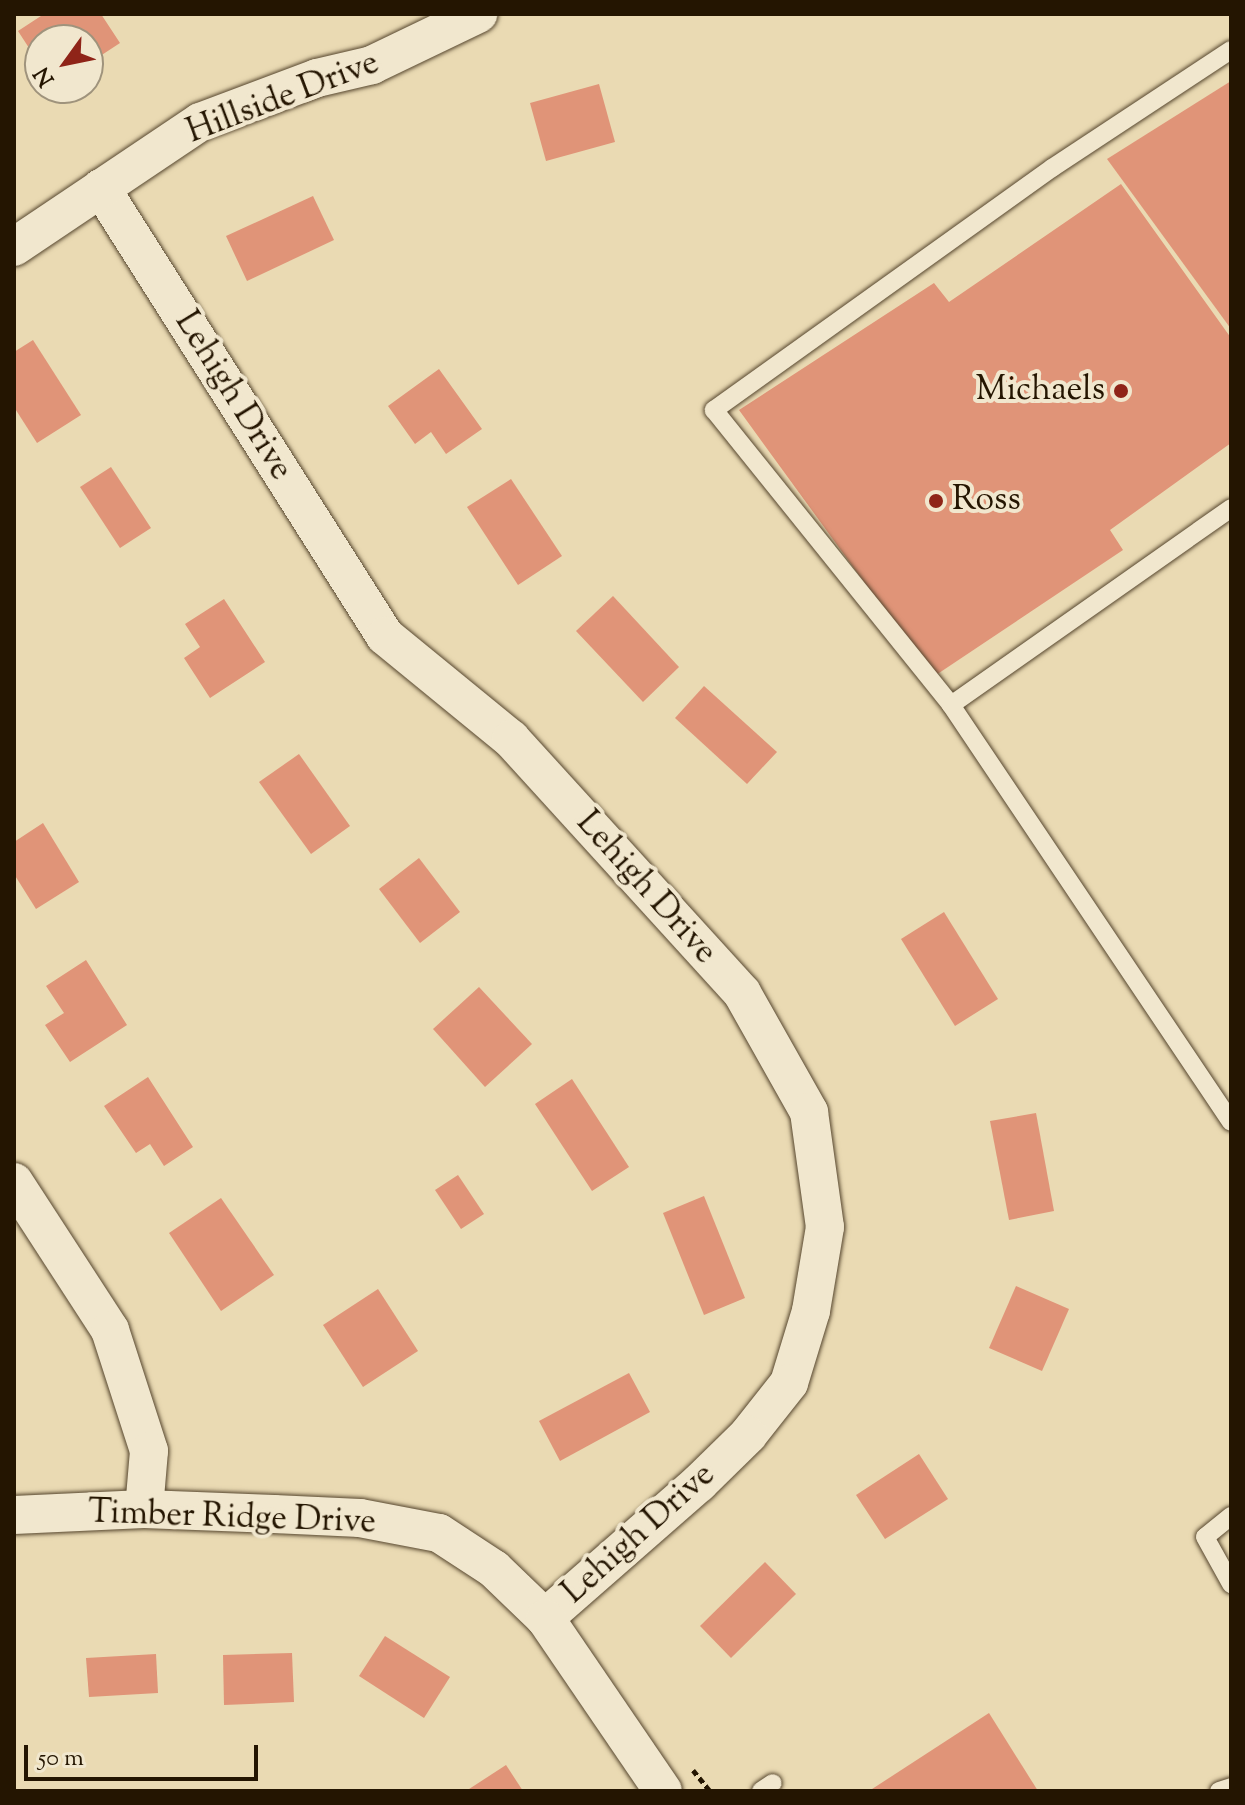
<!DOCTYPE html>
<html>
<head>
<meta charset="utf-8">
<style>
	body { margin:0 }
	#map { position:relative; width:1245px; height:1805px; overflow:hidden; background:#eadab3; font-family:"Sorts Mill Goudy",serif }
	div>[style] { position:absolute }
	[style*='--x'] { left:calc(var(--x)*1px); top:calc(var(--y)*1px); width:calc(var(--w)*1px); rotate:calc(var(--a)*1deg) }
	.building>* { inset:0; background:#e09478 }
	.path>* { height:5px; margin-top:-2.5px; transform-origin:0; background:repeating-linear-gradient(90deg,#241501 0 6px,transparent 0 10px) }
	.roads { filter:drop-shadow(0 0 2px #56462e) drop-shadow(0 0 2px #56462e) }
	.lane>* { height:18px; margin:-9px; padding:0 9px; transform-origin:9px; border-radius:9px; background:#f1e7ce }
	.street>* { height:38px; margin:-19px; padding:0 19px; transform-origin:19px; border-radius:19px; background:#f1e7ce }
	.dots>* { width:22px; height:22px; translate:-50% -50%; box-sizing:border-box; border:4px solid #f1e7ce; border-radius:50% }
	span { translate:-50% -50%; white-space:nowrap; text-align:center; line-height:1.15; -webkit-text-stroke:8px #f1e7ce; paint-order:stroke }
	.street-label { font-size:34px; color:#241501 }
	.poi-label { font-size:34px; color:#241501 }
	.right { translate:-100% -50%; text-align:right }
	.left { translate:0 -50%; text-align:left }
	.frame { position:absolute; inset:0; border:16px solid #241501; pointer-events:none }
	.north { position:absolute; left:24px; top:24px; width:80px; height:80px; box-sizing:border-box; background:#f1e7ce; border:2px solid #9f937c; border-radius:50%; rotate:237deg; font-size:22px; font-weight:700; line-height:32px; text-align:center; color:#241501 }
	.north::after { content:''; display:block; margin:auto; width:28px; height:36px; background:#8f2418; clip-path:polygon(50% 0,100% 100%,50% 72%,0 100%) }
	.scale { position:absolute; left:24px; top:1745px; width:234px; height:36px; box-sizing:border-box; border:4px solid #241501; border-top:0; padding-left:10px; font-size:24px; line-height:28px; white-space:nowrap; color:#241501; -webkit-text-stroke:6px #f1e7ce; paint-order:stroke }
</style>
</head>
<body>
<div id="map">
	<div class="building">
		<i style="clip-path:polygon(44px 14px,101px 14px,120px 43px,88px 64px,88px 40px,40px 40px,40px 65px,18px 31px)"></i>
		<i style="clip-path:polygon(1231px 81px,1231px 329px,1107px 159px)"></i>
		<i style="clip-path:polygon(599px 84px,615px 142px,546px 161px,530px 103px)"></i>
		<i style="clip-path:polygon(1121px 184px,1231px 338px,1231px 443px,1110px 530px,1123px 550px,933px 677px,739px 410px,934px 283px,949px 302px)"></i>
		<i style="clip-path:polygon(313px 196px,334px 240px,247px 281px,226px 236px)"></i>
		<i style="clip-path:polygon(33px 340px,81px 415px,37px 443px,14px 407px,14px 352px)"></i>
		<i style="clip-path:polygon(439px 369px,482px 429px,446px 454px,431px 432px,415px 444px,388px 406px)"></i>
		<i style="clip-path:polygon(111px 467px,151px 528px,120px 548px,80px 487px)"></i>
		<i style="clip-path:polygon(511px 479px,562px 556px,518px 585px,467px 507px)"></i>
		<i style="clip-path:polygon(613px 596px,679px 667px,643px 702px,576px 631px)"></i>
		<i style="clip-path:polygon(224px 599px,265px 662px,210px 698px,184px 658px,200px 647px,185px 624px)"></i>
		<i style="clip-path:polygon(704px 686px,777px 752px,747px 784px,675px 718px)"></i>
		<i style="clip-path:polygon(299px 754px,350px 826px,311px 854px,259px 782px)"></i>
		<i style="clip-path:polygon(43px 823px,79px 882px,36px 909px,14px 874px,14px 842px)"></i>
		<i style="clip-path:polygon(419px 858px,460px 912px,420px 943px,379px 889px)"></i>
		<i style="clip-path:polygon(944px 912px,998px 999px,955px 1026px,901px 939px)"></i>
		<i style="clip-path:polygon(86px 960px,127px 1025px,70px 1062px,45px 1025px,64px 1013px,46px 986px)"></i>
		<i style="clip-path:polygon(479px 987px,532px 1044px,485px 1087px,433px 1029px)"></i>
		<i style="clip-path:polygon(148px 1077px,193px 1147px,164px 1166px,150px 1144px,136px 1153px,104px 1106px)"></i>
		<i style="clip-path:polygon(572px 1079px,629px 1167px,592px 1191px,535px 1104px)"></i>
		<i style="clip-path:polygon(1036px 1113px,1054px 1211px,1009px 1220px,990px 1121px)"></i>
		<i style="clip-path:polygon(458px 1175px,484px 1214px,461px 1229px,435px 1190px)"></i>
		<i style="clip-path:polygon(704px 1196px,745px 1298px,704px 1315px,663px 1213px)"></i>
		<i style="clip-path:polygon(221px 1198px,274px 1275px,221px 1311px,169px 1233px)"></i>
		<i style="clip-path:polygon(1016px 1286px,1069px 1309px,1042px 1371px,989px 1348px)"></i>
		<i style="clip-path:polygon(378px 1289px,418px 1351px,363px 1387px,323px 1325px)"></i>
		<i style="clip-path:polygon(629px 1373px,650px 1412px,560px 1461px,539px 1421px)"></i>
		<i style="clip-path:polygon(919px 1454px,948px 1499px,885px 1539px,856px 1495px)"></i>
		<i style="clip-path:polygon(765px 1562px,796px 1594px,731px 1658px,700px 1626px)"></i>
		<i style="clip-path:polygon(385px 1636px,450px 1677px,424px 1718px,359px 1676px)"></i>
		<i style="clip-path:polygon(292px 1653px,294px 1702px,224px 1705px,223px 1655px)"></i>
		<i style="clip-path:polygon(156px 1654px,158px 1693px,89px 1697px,86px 1658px)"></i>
		<i style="clip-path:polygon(989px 1713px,1038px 1791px,869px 1791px)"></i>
		<i style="clip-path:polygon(506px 1765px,523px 1791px,466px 1791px)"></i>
	</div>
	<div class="path">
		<i style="--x:693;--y:1770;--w:27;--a:51"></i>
	</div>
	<div class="roads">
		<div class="lane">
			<i style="--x:1231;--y:50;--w:214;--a:146.6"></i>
			<i style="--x:1052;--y:168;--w:416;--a:144.4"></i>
			<i style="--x:714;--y:410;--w:378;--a:51.2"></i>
			<i style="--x:951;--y:705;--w:342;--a:-35.1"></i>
			<i style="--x:951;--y:705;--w:502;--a:56.12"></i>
			<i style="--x:1231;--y:1516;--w:33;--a:141"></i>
			<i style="--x:1205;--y:1537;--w:54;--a:61"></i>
			<i style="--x:761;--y:1791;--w:14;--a:-34"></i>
			<i style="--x:1219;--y:1791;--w:13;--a:-18"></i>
		</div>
		<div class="street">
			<i style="--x:101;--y:188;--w:530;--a:57.63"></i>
			<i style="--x:385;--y:636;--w:163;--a:39.3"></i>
			<i style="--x:511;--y:739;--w:343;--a:47.7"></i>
			<i style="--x:742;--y:993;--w:137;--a:60.6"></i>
			<i style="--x:809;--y:1112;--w:116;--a:82.1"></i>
			<i style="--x:825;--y:1227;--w:85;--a:99.5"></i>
			<i style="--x:811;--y:1311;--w:75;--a:107"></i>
			<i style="--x:789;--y:1383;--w:66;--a:128.3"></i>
			<i style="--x:748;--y:1435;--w:69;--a:135.6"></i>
			<i style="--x:699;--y:1483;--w:205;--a:138.8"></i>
			<i style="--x:14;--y:247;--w:224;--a:-33.9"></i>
			<i style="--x:200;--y:122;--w:125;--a:-20.6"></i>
			<i style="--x:317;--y:78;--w:57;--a:-13.3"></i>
			<i style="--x:372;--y:65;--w:118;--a:-25.7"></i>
			<i style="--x:14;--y:1182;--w:176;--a:57"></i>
			<i style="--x:110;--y:1330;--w:127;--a:72.1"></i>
			<i style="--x:149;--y:1451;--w:58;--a:94.9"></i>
			<i style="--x:14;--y:1515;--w:130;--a:-2.6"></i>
			<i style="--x:144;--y:1509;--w:130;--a:2.2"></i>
			<i style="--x:274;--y:1514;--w:86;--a:2.7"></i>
			<i style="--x:360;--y:1518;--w:80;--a:10.8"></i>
			<i style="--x:439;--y:1533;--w:66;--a:33.2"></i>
			<i style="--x:494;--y:1569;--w:71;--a:43.9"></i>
			<i style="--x:545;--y:1618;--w:209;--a:55.7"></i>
		</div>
	</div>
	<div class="dots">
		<i style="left:1121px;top:391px;background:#8f2418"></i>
		<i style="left:936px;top:501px;background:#8f2418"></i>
	</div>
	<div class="street-label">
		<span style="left:283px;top:98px;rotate:-21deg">Hillside Drive</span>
		<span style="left:233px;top:396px;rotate:58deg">Lehigh Drive</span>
		<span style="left:646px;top:888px;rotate:48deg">Lehigh Drive</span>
		<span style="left:232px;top:1518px;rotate:2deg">Timber Ridge Drive</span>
		<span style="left:639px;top:1534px;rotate:-42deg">Lehigh Drive</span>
	</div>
	<div class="poi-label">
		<span class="right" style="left:1105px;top:391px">Michaels</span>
		<span class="left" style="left:952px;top:501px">Ross</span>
	</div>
	<div class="frame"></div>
	<div class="north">N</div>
	<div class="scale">50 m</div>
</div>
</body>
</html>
